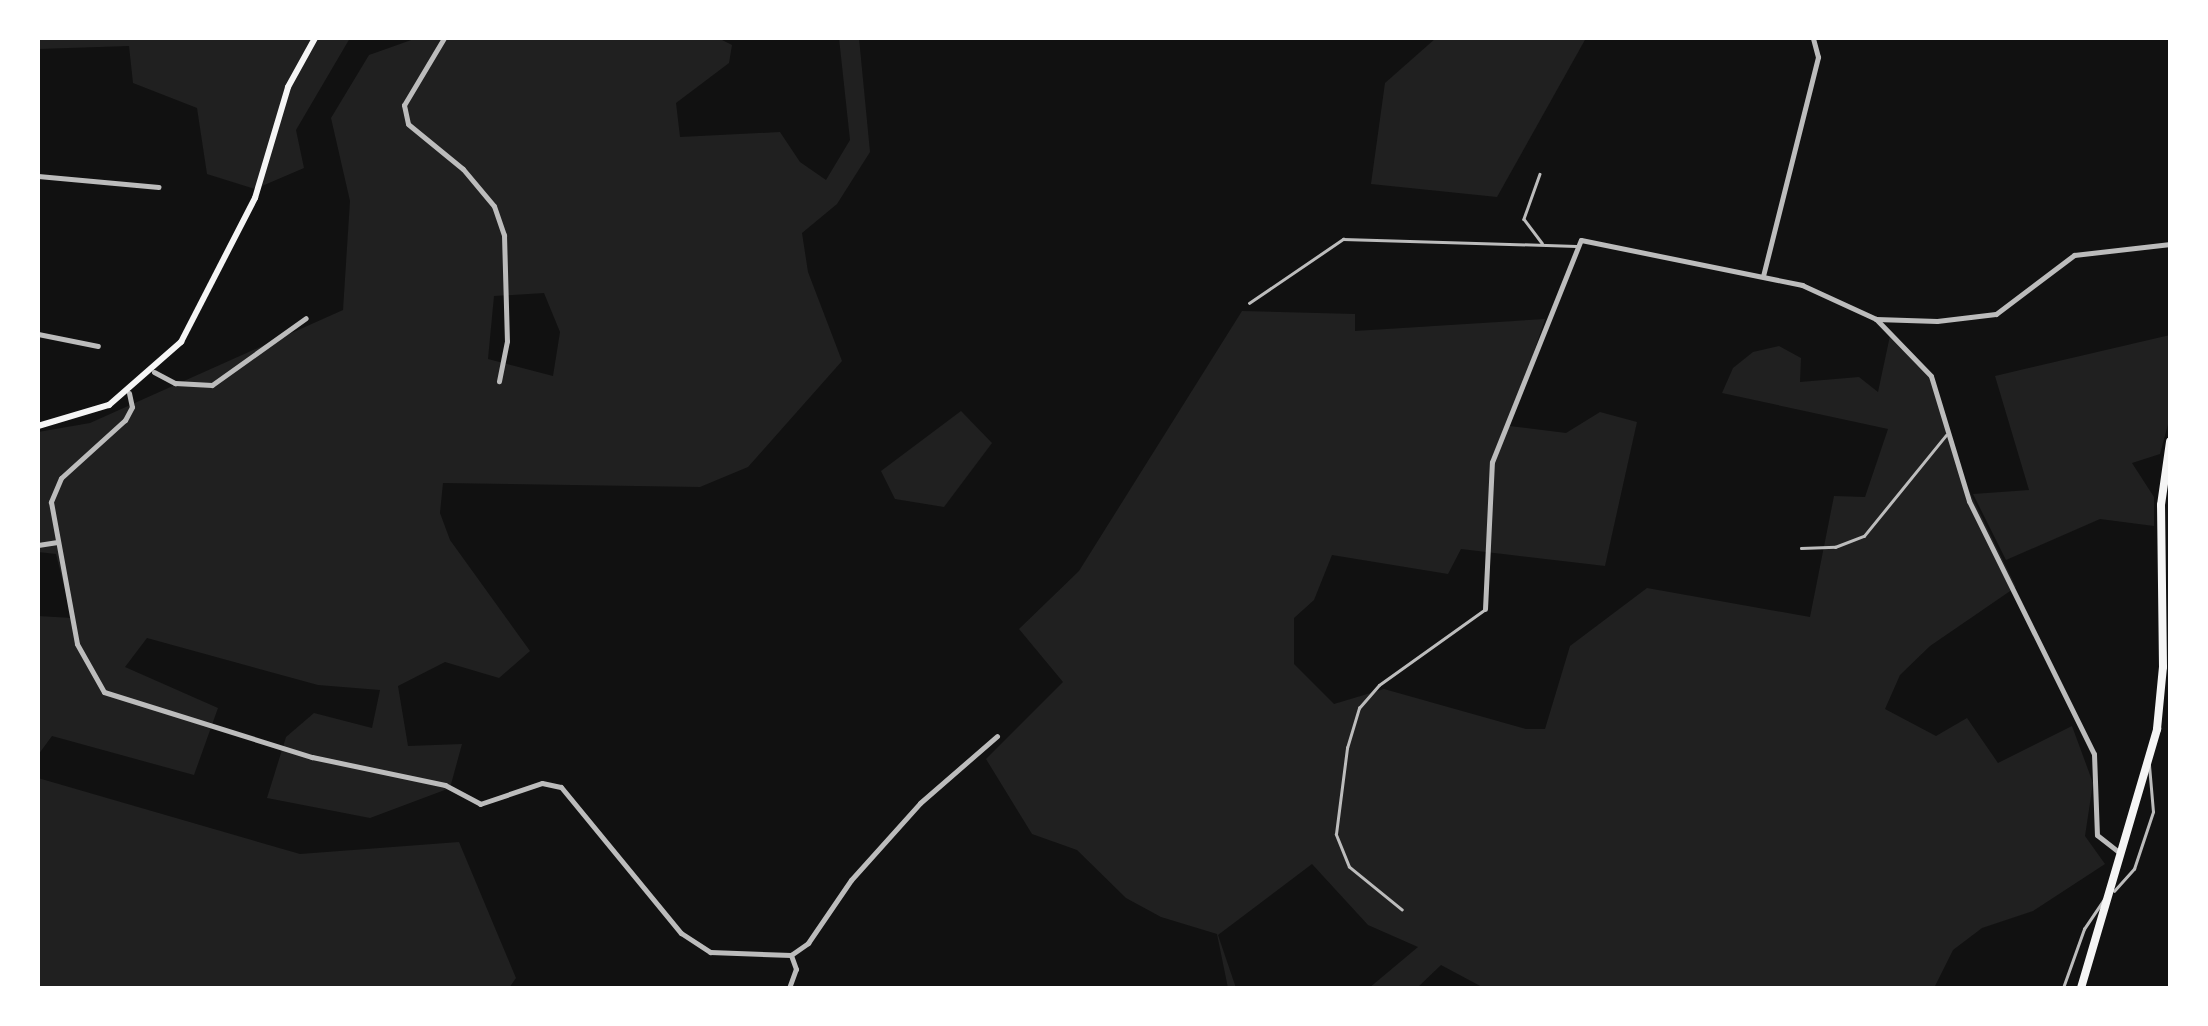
<!DOCTYPE html>
<html>
<head>
<meta charset="utf-8">
<style>
	body { margin:0 }
	#map { position:relative; width:2208px; height:1026px; overflow:hidden; background:#111; font-family:"Open Sans",sans-serif }
	div>[style] { position:absolute }
	[style*='--x'] { left:calc(var(--x)*1px); top:calc(var(--y)*1px); width:calc(var(--w)*1px); rotate:calc(var(--a)*1deg) }
	.green>* { inset:0; background:#202020 }
	.service>* { height:2.5px; margin:-1.25px; padding:0 1.25px; transform-origin:1.25px; border-radius:1.25px; background:#bcbcbc }
	.minor>* { height:5px; margin:-2.5px; padding:0 2.5px; transform-origin:2.5px; border-radius:2.5px; background:#bcbcbc }
	.secondary>* { height:6px; margin:-3px; padding:0 3px; transform-origin:3px; border-radius:3px; background:#f5f5f5 }
	.primary>* { height:8px; margin:-4px; padding:0 4px; transform-origin:4px; border-radius:4px; background:#f5f5f5 }
	span { translate:-50% -50%; white-space:nowrap; text-align:center; line-height:1.15; -webkit-text-stroke:10px #fff; paint-order:stroke }
	.frame { position:absolute; inset:0; border:40px solid #fff; pointer-events:none }
</style>
</head>
<body>
<div id="map">
	<div class="green">
		<i style="clip-path:polygon(38px 38px,350px 38px,296px 130px,304px 168px,255px 189px,207px 174px,197px 108px,133px 83px,129px 46px,38px 49px)"></i>
		<i style="clip-path:polygon(evenodd,417px 38px,718px 38px,732px 45px,729px 63px,676px 103px,680px 137px,780px 132px,800px 162px,826px 180px,850px 140px,839px 38px,859px 38px,870px 152px,837px 204px,802px 233px,808px 272px,842px 361px,748px 467px,700px 487px,443px 483px,440px 513px,450px 540px,530px 651px,499px 678px,445px 662px,398px 686px,408px 746px,462px 744px,450px 788px,370px 818px,267px 798px,286px 737px,314px 713px,372px 728px,380px 690px,318px 685px,147px 638px,125px 667px,218px 708px,194px 775px,52px 736px,38px 755px,38px 616px,72px 618px,56px 554px,38px 552px,38px 432px,90px 423px,343px 310px,350px 201px,331px 118px,369px 55px,417px 38px,544px 293px,560px 332px,553px 376px,488px 359px,494px 296px,544px 293px)"></i>
		<i style="clip-path:polygon(1436px 38px,1586px 38px,1497px 197px,1371px 184px,1385px 83px)"></i>
		<i style="clip-path:polygon(1242px 311px,1355px 314px,1355px 331px,1545px 319px,1509px 426px,1566px 433px,1600px 412px,1637px 422px,1605px 566px,1461px 549px,1448px 574px,1332px 555px,1314px 600px,1294px 618px,1294px 664px,1334px 704px,1384px 689px,1526px 729px,1545px 729px,1570px 646px,1647px 588px,1810px 617px,1834px 496px,1865px 497px,1888px 429px,1722px 393px,1733px 368px,1753px 352px,1779px 346px,1801px 358px,1800px 382px,1859px 377px,1878px 392px,1891px 331px,1931px 379px,1956px 464px,2016px 587px,1930px 646px,1900px 675px,1885px 709px,1936px 736px,1967px 718px,1998px 763px,2072px 726px,2093px 783px,2085px 836px,2105px 864px,2033px 911px,1982px 928px,1953px 950px,1934px 988px,1484px 988px,1441px 965px,1417px 988px,1369px 988px,1418px 947px,1368px 925px,1312px 864px,1218px 935px,1236px 988px,1228px 988px,1217px 934px,1161px 917px,1126px 898px,1077px 850px,1032px 834px,986px 759px,1063px 682px,1019px 629px,1079px 571px)"></i>
		<i style="clip-path:polygon(2170px 335px,2170px 417px,2160px 454px,2132px 463px,2154px 497px,2154px 526px,2100px 519px,2006px 560px,1973px 494px,2029px 490px,1995px 376px)"></i>
		<i style="clip-path:polygon(961px 411px,992px 443px,944px 507px,895px 499px,881px 471px)"></i>
		<i style="clip-path:polygon(38px 778px,300px 854px,459px 842px,516px 978px,509px 988px,38px 988px)"></i>
	</div>
	<div class="service">
		<i style="--x:1540;--y:174;--w:48;--a:109.6"></i>
		<i style="--x:1524;--y:219;--w:30;--a:53"></i>
		<i style="--x:1249;--y:303;--w:114;--a:-34.2"></i>
		<i style="--x:1343;--y:239;--w:233;--a:1.7"></i>
		<i style="--x:1801;--y:548;--w:34;--a:-2"></i>
		<i style="--x:1835;--y:547;--w:31;--a:-21"></i>
		<i style="--x:1864;--y:536;--w:130;--a:-50.9"></i>
		<i style="--x:2114;--y:891;--w:30;--a:-48"></i>
		<i style="--x:2134;--y:869;--w:60;--a:-71.6"></i>
		<i style="--x:2153;--y:812;--w:47;--a:-94.9"></i>
		<i style="--x:1402;--y:910;--w:68;--a:-140.9"></i>
		<i style="--x:1349;--y:867;--w:35;--a:-112"></i>
		<i style="--x:1336;--y:834;--w:87;--a:-82.7"></i>
		<i style="--x:1347;--y:748;--w:42;--a:-73.3"></i>
		<i style="--x:1359;--y:708;--w:30;--a:-49"></i>
		<i style="--x:1379;--y:685;--w:129;--a:-35.5"></i>
		<i style="--x:2063;--y:988;--w:63;--a:-70.4"></i>
		<i style="--x:2084;--y:929;--w:36;--a:-56"></i>
	</div>
	<div class="minor">
		<i style="--x:444;--y:38;--w:78;--a:120.8"></i>
		<i style="--x:404;--y:105;--w:19;--a:78"></i>
		<i style="--x:408;--y:124;--w:71;--a:39.3"></i>
		<i style="--x:463;--y:169;--w:48;--a:50"></i>
		<i style="--x:494;--y:206;--w:31;--a:71"></i>
		<i style="--x:504;--y:235;--w:106;--a:88.4"></i>
		<i style="--x:507;--y:341;--w:41;--a:101.3"></i>
		<i style="--x:38;--y:176;--w:121;--a:5.2"></i>
		<i style="--x:1763;--y:276;--w:226;--a:-75.9"></i>
		<i style="--x:1818;--y:57;--w:20;--a:-105"></i>
		<i style="--x:1876;--y:319;--w:79;--a:46"></i>
		<i style="--x:1931;--y:376;--w:131;--a:73.1"></i>
		<i style="--x:1969;--y:501;--w:282;--a:63.7"></i>
		<i style="--x:2094;--y:754;--w:81;--a:87.9"></i>
		<i style="--x:2097;--y:835;--w:29;--a:38"></i>
		<i style="--x:38;--y:334;--w:61;--a:11.3"></i>
		<i style="--x:154;--y:372;--w:24;--a:28"></i>
		<i style="--x:175;--y:383;--w:37;--a:3"></i>
		<i style="--x:212;--y:385;--w:115;--a:-35.5"></i>
		<i style="--x:129;--y:393;--w:14;--a:78"></i>
		<i style="--x:132;--y:407;--w:15;--a:118"></i>
		<i style="--x:125;--y:420;--w:86;--a:137.8"></i>
		<i style="--x:61;--y:478;--w:26;--a:113"></i>
		<i style="--x:51;--y:502;--w:144;--a:79.6"></i>
		<i style="--x:77;--y:644;--w:55;--a:60.6"></i>
		<i style="--x:104;--y:692;--w:218;--a:17.4"></i>
		<i style="--x:312;--y:757;--w:136;--a:11.9"></i>
		<i style="--x:445;--y:785;--w:40;--a:28"></i>
		<i style="--x:480;--y:804;--w:65;--a:-18.7"></i>
		<i style="--x:542;--y:783;--w:19;--a:12"></i>
		<i style="--x:561;--y:787;--w:189;--a:50.6"></i>
		<i style="--x:681;--y:933;--w:35;--a:33"></i>
		<i style="--x:710;--y:952;--w:81;--a:2.1"></i>
		<i style="--x:791;--y:955;--w:21;--a:-35"></i>
		<i style="--x:808;--y:943;--w:76;--a:-55.7"></i>
		<i style="--x:851;--y:880;--w:103;--a:-48.1"></i>
		<i style="--x:920;--y:803;--w:102;--a:-41"></i>
		<i style="--x:38;--y:545;--w:18;--a:-9"></i>
		<i style="--x:1485;--y:609;--w:147;--a:-87.3"></i>
		<i style="--x:1492;--y:462;--w:239;--a:-68.2"></i>
		<i style="--x:1581;--y:240;--w:226;--a:11.5"></i>
		<i style="--x:1802;--y:285;--w:81;--a:24.7"></i>
		<i style="--x:1876;--y:319;--w:61;--a:1.9"></i>
		<i style="--x:1937;--y:321;--w:59;--a:-6.8"></i>
		<i style="--x:1996;--y:314;--w:98;--a:-37.1"></i>
		<i style="--x:2074;--y:255;--w:97;--a:-6.5"></i>
		<i style="--x:789;--y:988;--w:20;--a:-70"></i>
		<i style="--x:796;--y:969;--w:15;--a:-110"></i>
	</div>
	<div class="secondary">
		<i style="--x:38;--y:426;--w:74;--a:-16.5"></i>
		<i style="--x:109;--y:405;--w:96;--a:-41.2"></i>
		<i style="--x:181;--y:342;--w:162;--a:-62.8"></i>
		<i style="--x:255;--y:198;--w:116;--a:-73.4"></i>
		<i style="--x:288;--y:87;--w:56;--a:-61.1"></i>
	</div>
	<div class="primary">
		<i style="--x:2081;--y:988;--w:270;--a:-73.6"></i>
		<i style="--x:2157;--y:729;--w:62;--a:-84.5"></i>
		<i style="--x:2163;--y:667;--w:162;--a:-90.7"></i>
		<i style="--x:2161;--y:505;--w:64;--a:-81.9"></i>
	</div>
	<div class="frame"></div>
</div>
</body>
</html>
